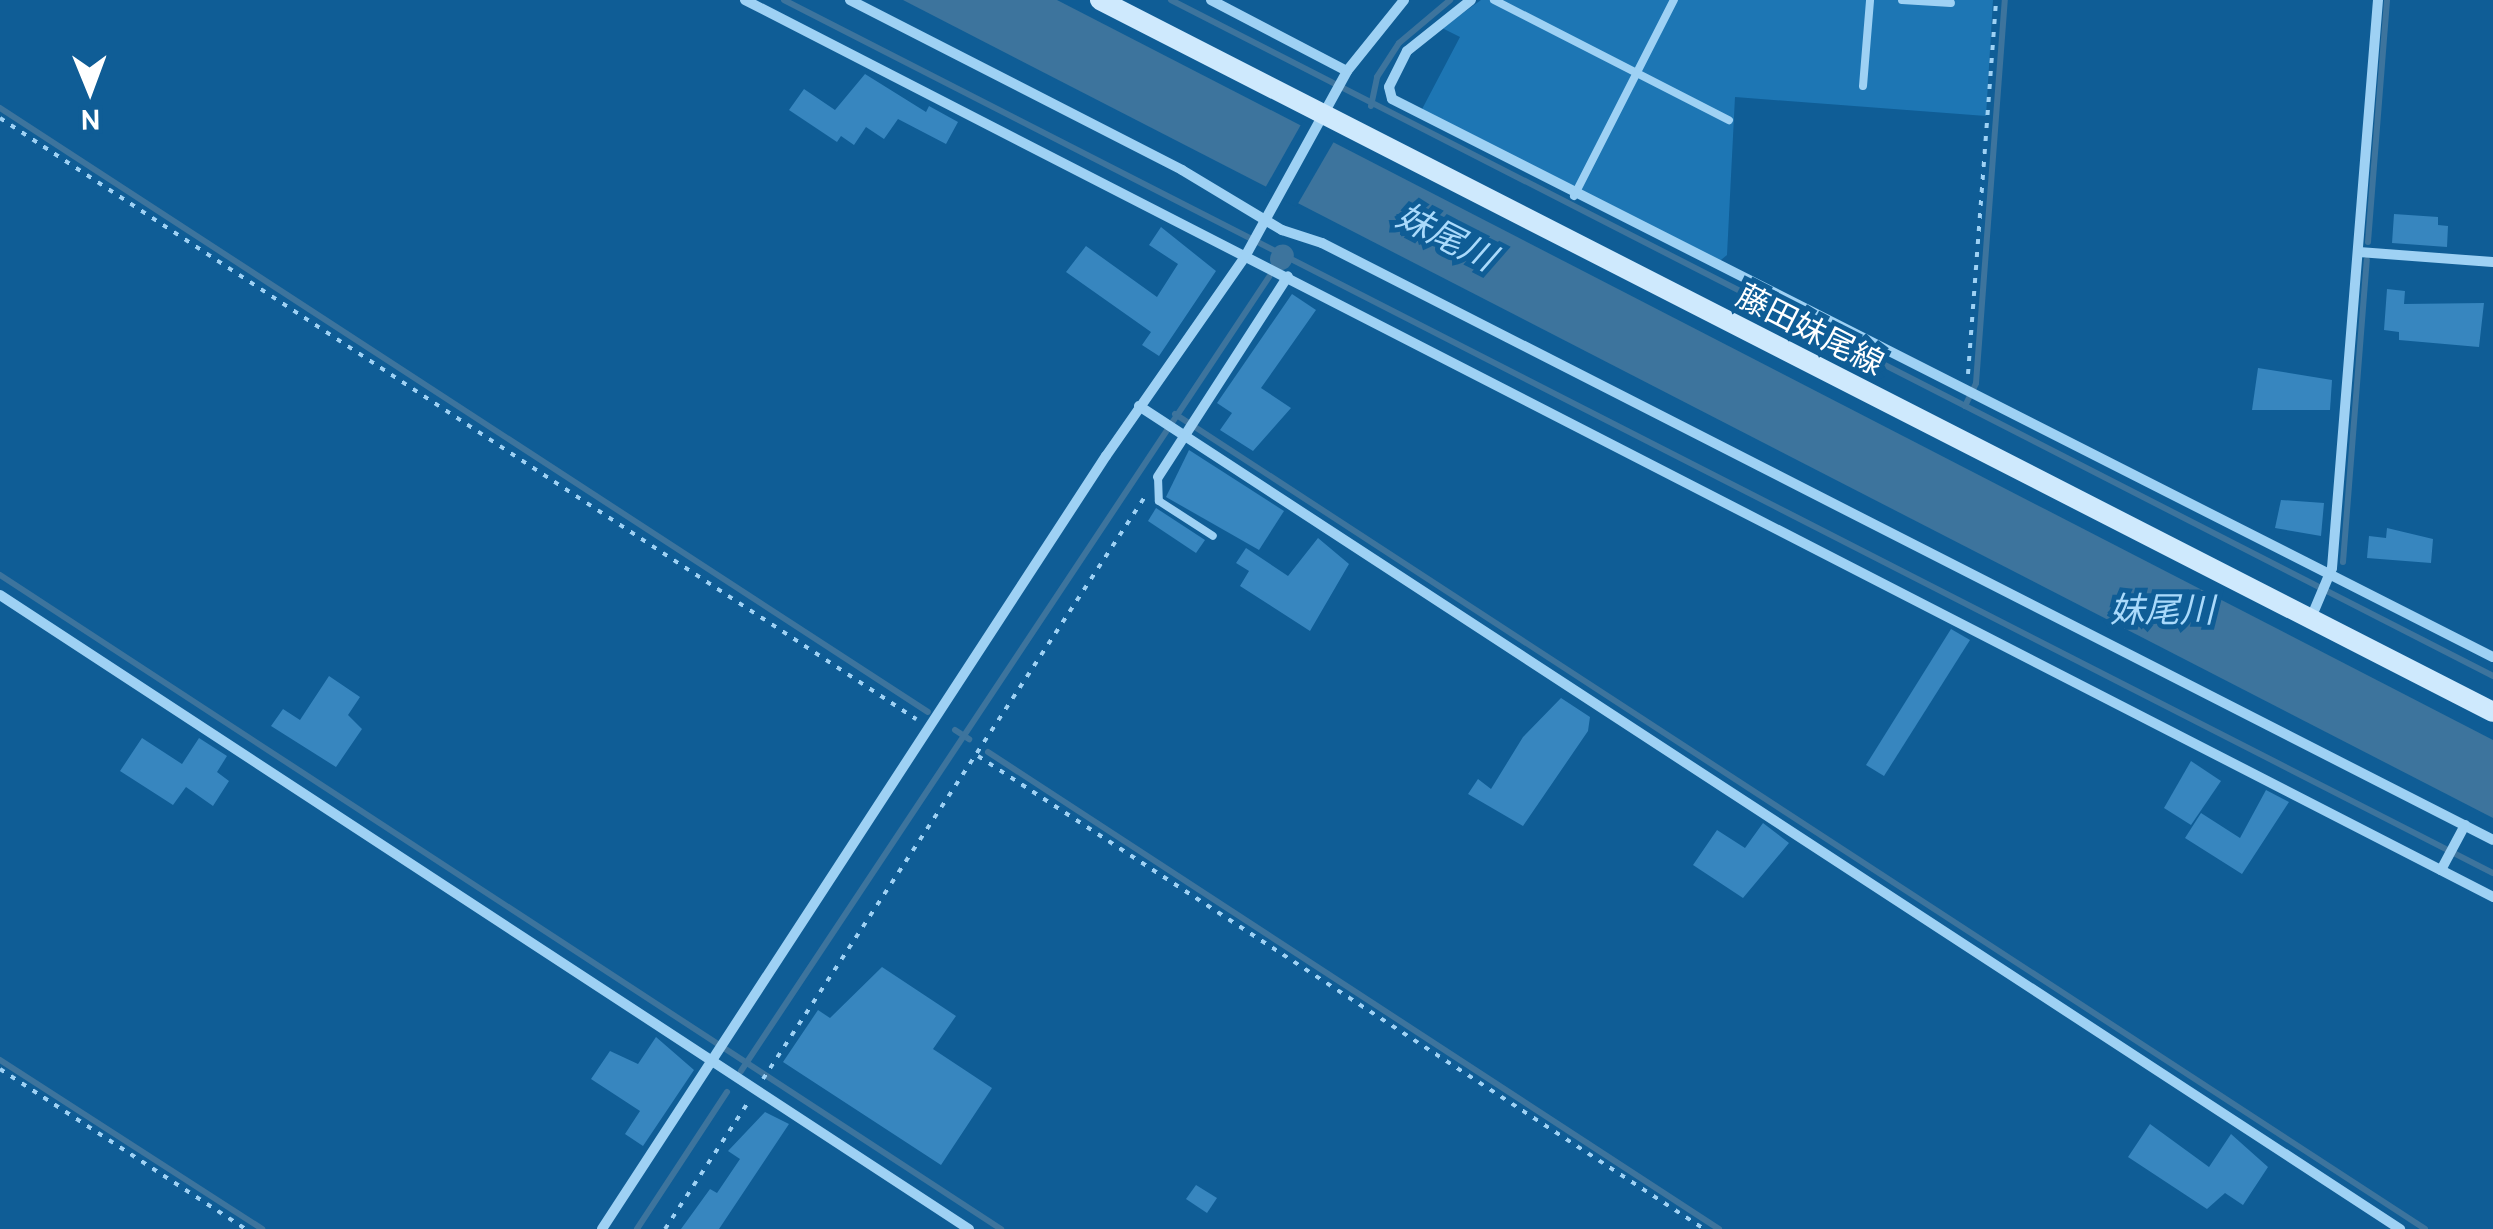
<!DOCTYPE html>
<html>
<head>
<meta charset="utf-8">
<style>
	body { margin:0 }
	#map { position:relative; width:2493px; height:1229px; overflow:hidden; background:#0f5d96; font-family:Cabin,"Noto Sans JP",sans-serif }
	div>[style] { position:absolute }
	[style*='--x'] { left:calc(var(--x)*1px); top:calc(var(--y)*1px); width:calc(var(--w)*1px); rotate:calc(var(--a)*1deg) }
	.green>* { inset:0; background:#1d76b4 }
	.water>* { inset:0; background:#3d749d }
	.pier>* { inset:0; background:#0f5d96 }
	.stream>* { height:6px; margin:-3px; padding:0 3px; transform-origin:3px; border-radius:3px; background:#3d749d }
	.canal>* { height:22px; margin:-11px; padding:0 11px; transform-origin:11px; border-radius:11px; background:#3d749d }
	.building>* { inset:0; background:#3786bf }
	.path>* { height:4px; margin-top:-2px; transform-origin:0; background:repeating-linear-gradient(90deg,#9ed1f4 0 5px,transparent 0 13px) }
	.lane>* { height:8px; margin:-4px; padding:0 4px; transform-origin:4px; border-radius:4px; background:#9ed1f4 }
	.street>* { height:10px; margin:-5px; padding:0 5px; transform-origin:5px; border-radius:5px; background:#9ed1f4 }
	.secondary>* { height:20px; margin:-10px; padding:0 10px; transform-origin:10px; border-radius:10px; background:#cee9fd }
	span { translate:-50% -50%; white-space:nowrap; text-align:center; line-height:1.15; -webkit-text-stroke:10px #0f5d96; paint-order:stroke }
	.street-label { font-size:32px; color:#fff }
	.water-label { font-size:35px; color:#aadafb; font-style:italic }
	.north { position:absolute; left:40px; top:40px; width:100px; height:100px; -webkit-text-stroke:8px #0f5d96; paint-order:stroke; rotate:179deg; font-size:28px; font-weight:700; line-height:40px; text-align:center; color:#fff }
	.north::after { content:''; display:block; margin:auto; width:35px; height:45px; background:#fff; clip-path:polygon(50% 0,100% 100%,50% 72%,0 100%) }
</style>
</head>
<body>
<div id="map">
	<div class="green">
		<i style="clip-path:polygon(1481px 0,1993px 0,1986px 116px,1735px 97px,1727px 255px,1716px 264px,1420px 113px,1460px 37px,1442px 28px)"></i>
	</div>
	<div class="water">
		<i style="clip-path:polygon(903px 0,1057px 0,1296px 123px,2493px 740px,2493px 818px)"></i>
	</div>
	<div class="pier">
		<i style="clip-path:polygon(1303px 121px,1336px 138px,1296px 207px,1264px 190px)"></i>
	</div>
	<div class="stream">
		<i style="--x:784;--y:0;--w:1919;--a:27.06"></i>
		<i style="--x:1171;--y:0;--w:1485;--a:27.08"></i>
		<i style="--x:1371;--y:106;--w:30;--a:-78"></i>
		<i style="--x:1377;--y:77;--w:40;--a:-57.1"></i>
		<i style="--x:1399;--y:43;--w:67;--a:-40.1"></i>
		<i style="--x:0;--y:108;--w:1107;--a:33.06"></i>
		<i style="--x:2368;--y:242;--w:243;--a:-85.5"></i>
		<i style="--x:1965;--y:406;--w:25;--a:-64"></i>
		<i style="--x:1976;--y:383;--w:384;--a:-85.7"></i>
		<i style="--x:1175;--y:414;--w:1492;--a:33.1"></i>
		<i style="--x:2343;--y:562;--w:303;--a:-85.5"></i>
		<i style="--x:0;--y:575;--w:1196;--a:33.16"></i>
		<i style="--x:955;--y:730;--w:17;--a:33"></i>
		<i style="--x:988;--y:752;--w:873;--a:33.13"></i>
		<i style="--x:0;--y:1060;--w:312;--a:32.8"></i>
		<i style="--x:741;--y:1071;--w:954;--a:-56.38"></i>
		<i style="--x:637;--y:1229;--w:164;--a:-56.7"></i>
	</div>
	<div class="canal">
		<i style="--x:1281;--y:259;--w:4;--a:-63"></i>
	</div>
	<div class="building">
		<i style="clip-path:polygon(865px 74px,926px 112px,929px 106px,958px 122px,946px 144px,898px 119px,884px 139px,866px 127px,854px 145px,841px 136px,837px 142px,789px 110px,804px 89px,835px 110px)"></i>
		<i style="clip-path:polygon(2394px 214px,2438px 217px,2438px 225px,2448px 226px,2447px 247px,2392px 243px)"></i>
		<i style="clip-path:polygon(1161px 227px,1216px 271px,1159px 356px,1142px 345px,1151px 332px,1066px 272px,1086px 246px,1157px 297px,1178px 264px,1149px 245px)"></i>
		<i style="clip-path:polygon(2387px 289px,2405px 291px,2404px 304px,2484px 303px,2479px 347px,2399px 340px,2399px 332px,2384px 330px)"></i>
		<i style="clip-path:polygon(1292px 294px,1316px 310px,1261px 388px,1291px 408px,1253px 451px,1220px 430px,1232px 413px,1217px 403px)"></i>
		<i style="clip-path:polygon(2258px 368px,2332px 380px,2330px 410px,2252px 410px)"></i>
		<i style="clip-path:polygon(1189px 450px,1284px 511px,1259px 550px,1166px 497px)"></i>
		<i style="clip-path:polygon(2281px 500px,2324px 503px,2321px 536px,2275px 528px)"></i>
		<i style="clip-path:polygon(1156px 508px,1205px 540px,1196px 553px,1148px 521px)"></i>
		<i style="clip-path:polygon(2387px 528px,2433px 539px,2431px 563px,2367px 558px,2369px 536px,2386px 538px)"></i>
		<i style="clip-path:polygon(1318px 538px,1349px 564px,1310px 631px,1240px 586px,1249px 571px,1236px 563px,1246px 548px,1288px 576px)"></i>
		<i style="clip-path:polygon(1951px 629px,1970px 640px,1884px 776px,1866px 765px)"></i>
		<i style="clip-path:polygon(329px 676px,360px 697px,348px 715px,362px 729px,336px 767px,271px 726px,283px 709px,300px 720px)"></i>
		<i style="clip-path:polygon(1561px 698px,1590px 717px,1588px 731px,1523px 826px,1468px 794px,1478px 779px,1491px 789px,1523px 737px)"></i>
		<i style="clip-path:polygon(142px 738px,182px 764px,199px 738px,227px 756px,217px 772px,229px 781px,213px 806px,186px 787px,173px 805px,120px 771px)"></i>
		<i style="clip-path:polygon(2191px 761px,2221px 781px,2191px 825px,2164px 808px)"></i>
		<i style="clip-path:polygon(2266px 790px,2289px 802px,2242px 874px,2185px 838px,2201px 813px,2240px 838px)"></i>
		<i style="clip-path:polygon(1763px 823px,1789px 843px,1743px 898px,1693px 865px,1717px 830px,1745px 848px)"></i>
		<i style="clip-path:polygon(882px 967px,956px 1016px,933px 1049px,992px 1088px,941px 1165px,783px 1062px,818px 1010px,830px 1018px)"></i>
		<i style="clip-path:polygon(656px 1037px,694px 1070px,643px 1146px,625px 1134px,640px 1111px,591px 1079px,610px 1051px,638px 1064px)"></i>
		<i style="clip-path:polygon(765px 1112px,789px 1124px,719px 1229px,681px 1229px,710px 1189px,717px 1193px,740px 1159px,728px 1151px)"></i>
		<i style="clip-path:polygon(2150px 1124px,2209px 1167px,2231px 1134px,2268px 1167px,2243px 1205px,2225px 1193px,2207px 1209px,2128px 1157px)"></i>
		<i style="clip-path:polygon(1196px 1185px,1217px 1198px,1207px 1213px,1186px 1199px)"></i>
	</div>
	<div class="path">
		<i style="--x:0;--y:118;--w:1096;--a:33.27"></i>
		<i style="--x:1968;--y:374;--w:375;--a:-85.7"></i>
		<i style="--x:978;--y:756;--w:866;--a:33.08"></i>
		<i style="--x:0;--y:1069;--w:293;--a:33.1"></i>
		<i style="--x:763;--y:1079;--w:695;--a:-56.74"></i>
		<i style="--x:665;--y:1229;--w:149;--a:-56.7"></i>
	</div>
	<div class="lane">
		<i style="--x:1494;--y:0;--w:264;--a:27.1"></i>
		<i style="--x:1902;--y:0;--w:49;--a:3.5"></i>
		<i style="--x:1863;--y:86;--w:86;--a:-85.3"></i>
		<i style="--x:1574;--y:196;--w:220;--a:-63"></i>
		<i style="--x:1158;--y:477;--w:24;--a:88"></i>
		<i style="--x:1159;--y:501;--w:64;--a:32.9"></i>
	</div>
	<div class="street">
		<i style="--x:745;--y:0;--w:1965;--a:27.16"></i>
		<i style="--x:850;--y:0;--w:373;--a:27.1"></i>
		<i style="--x:1182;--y:170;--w:117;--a:31"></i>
		<i style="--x:1282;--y:230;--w:42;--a:18"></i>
		<i style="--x:1322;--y:243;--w:1314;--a:27.01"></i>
		<i style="--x:1211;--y:0;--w:153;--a:27.6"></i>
		<i style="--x:1471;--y:0;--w:82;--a:141.4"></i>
		<i style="--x:1407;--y:51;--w:40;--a:116.6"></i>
		<i style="--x:1389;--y:87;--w:12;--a:76"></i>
		<i style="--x:1392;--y:99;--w:1234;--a:26.88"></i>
		<i style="--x:2359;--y:252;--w:134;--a:4.3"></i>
		<i style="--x:1139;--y:406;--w:1506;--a:33.13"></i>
		<i style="--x:1158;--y:477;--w:239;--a:-57.1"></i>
		<i style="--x:0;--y:595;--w:1158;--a:33.2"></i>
		<i style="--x:2311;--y:618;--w:54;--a:-67.2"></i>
		<i style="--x:2332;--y:568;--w:570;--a:-85.37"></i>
		<i style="--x:2441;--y:870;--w:51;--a:-61.9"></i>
		<i style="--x:602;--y:1229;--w:923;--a:-56.9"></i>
		<i style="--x:1106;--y:456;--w:245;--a:-55.1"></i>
		<i style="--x:1246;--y:255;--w:210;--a:-61.2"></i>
		<i style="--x:1347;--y:71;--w:91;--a:-51.2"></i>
	</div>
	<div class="secondary">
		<i style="--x:1100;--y:0;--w:1564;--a:27.07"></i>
	</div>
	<div class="street-label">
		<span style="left:1810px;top:330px;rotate:27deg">藤田妹尾線</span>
	</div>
	<div class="water-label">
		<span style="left:1446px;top:237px;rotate:27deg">妹尾川</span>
		<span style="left:2162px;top:610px">妹尾川</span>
	</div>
	<div class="north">N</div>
</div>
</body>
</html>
